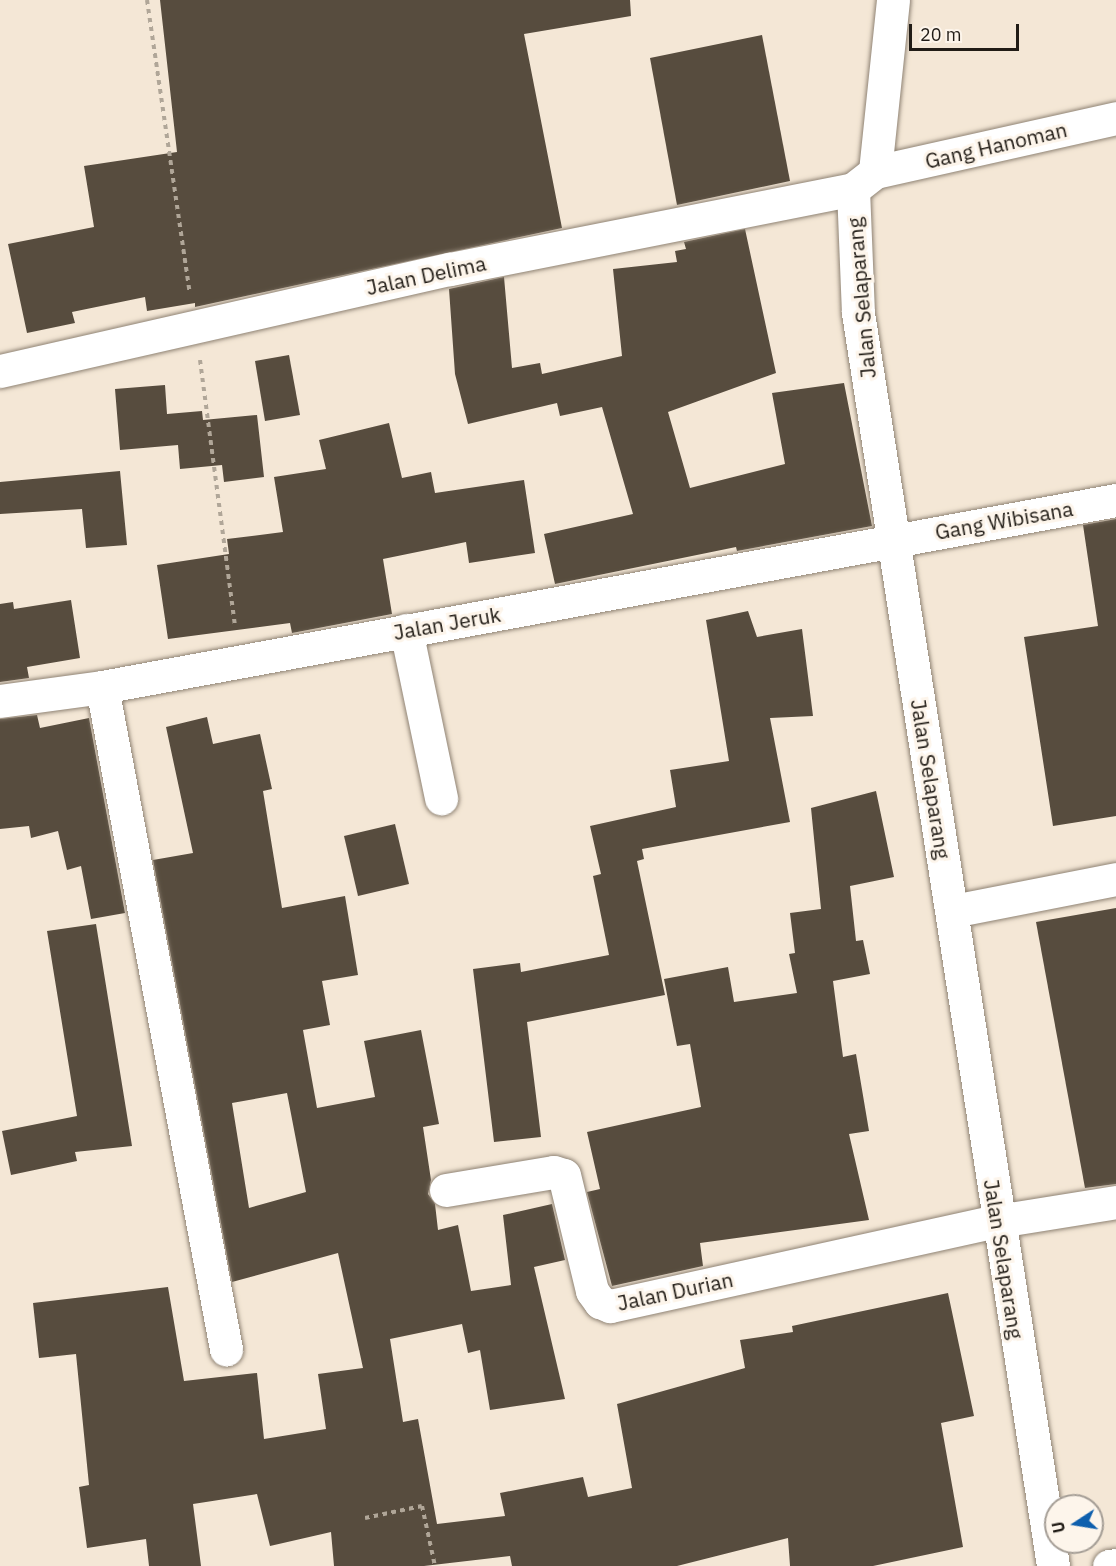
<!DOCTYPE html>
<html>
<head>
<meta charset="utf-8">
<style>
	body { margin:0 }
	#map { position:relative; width:1116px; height:1566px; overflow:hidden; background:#f4e7d6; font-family:"IBM Plex Sans",sans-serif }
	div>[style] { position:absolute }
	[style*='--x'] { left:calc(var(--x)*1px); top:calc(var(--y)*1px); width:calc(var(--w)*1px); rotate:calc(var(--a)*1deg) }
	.building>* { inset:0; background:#574c3e }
	.path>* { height:4px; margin-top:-2px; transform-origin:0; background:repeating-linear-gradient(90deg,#b0a698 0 4.5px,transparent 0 9px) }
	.roads { filter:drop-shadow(0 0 2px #8f8374) drop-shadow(0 0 2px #8f8374) }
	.minor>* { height:33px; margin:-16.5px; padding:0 16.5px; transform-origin:16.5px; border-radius:16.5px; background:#fff }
	.major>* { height:33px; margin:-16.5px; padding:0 16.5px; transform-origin:16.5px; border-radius:16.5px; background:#fff }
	span { translate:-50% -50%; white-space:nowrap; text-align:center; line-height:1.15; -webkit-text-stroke:6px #fdf5eb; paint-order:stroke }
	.street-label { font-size:21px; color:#211c16 }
	.north { position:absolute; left:1044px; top:1494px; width:60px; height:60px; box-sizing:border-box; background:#fdf5eb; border:2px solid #a59e96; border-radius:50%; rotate:258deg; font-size:16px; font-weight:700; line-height:24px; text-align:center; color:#211c16 }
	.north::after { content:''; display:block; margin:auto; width:21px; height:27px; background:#0e5fad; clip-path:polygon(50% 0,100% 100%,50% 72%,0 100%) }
	.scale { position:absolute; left:909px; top:24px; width:110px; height:27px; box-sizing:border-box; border:3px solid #211c16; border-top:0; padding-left:8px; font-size:18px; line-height:21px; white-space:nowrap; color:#211c16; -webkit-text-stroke:4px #fdf5eb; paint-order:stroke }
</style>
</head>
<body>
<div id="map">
	<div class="building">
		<i style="clip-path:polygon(160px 0,630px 0,631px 16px,524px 34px,562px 228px,195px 307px,195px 303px,147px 311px,145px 297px,72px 312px,75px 323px,27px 333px,8px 244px,94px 227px,84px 166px,177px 152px)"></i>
		<i style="clip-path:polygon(762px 35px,790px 181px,677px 205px,650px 58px)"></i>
		<i style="clip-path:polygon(745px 229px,776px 373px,668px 412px,690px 488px,785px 464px,772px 393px,844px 383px,872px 526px,737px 551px,736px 547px,555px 584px,544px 534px,633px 514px,602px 407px,560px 416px,557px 403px,468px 424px,455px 374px,449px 289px,504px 277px,512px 368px,540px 363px,542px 374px,622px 356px,613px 269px,677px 262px,675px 251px,686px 249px,684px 242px)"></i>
		<i style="clip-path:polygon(289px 355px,300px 415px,265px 421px,255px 361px)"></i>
		<i style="clip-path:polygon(165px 385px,167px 414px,202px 411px,203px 420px,257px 415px,264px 477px,224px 482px,222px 465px,180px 469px,178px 445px,120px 450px,115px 389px)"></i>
		<i style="clip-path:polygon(389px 423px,402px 478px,431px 472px,435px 493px,524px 480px,535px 553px,469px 563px,466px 542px,383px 559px,392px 614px,292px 633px,290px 623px,168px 639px,157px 565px,229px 554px,227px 539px,283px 532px,274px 477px,326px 469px,319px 440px)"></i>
		<i style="clip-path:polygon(120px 471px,127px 545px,86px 548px,82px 509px,0 514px,0 482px)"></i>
		<i style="clip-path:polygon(1116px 519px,1116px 816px,1053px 826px,1024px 637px,1098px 626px,1083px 525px)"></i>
		<i style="clip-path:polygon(71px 600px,80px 658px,27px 667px,29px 678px,0 682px,0 604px,13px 602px,14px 609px)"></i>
		<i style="clip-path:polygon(748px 611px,757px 637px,802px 629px,813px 716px,770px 718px,790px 822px,642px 849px,644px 859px,637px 861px,665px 995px,527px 1022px,541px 1137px,494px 1142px,473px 969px,520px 963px,521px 972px,609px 955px,593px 876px,601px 874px,590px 826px,676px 807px,670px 770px,729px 761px,706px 620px)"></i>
		<i style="clip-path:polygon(37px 715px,40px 728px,89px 718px,125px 913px,91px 919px,81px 866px,67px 870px,58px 831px,31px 838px,29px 826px,0 829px,0 719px)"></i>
		<i style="clip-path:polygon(evenodd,207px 717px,213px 744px,260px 734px,272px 789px,263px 791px,282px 908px,345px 896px,358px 975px,322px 981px,330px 1025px,303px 1030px,317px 1108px,375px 1097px,364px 1041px,421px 1030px,439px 1124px,423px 1127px,431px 1180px,428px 1194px,435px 1204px,438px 1230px,458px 1225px,471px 1291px,511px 1285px,503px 1215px,552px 1204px,565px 1260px,534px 1267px,565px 1399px,490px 1410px,480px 1350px,468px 1353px,462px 1324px,390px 1339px,403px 1422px,418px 1419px,437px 1524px,505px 1516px,500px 1493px,583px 1477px,588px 1497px,632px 1488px,617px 1404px,745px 1368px,740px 1340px,793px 1332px,792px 1326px,948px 1293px,974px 1416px,941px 1423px,963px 1547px,873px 1566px,790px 1566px,788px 1538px,677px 1566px,512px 1566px,510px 1556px,424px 1566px,334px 1566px,331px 1532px,270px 1546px,257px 1494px,193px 1504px,201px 1566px,149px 1566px,146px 1539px,87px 1548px,79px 1487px,89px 1485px,76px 1354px,39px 1358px,33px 1303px,168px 1287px,184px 1381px,257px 1373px,264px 1439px,326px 1429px,318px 1374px,363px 1368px,338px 1253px,232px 1282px,153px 860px,193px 853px,166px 727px,207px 717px,287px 1093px,306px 1192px,249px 1208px,232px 1103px,287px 1093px)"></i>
		<i style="clip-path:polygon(876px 791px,894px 877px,850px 886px,856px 941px,863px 940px,870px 974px,833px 981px,843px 1057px,856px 1054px,869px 1131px,849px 1134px,869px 1220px,700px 1243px,703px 1266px,612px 1286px,587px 1192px,600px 1189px,587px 1132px,701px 1107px,690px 1044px,677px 1046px,664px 979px,728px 967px,734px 1002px,797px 993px,789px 954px,795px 953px,790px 913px,821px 909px,811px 808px)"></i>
		<i style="clip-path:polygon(395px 824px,409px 884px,358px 896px,344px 836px)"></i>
		<i style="clip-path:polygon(1116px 908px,1116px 1184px,1085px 1188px,1036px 922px)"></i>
		<i style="clip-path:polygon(96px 924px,132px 1146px,75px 1152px,77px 1161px,11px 1175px,2px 1131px,77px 1116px,47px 931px)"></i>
	</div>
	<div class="path">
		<i style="--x:147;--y:0;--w:296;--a:81.7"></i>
		<i style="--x:200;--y:360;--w:268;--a:82.5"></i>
		<i style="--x:365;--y:1518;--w:58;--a:-11.9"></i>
		<i style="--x:422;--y:1506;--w:61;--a:77.8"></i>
	</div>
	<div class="roads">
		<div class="minor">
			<i style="--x:875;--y:172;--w:247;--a:-12.6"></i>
			<i style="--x:0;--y:371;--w:461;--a:-12.8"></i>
			<i style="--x:450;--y:269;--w:411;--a:-11.2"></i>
			<i style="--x:406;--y:630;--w:172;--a:78.2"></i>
			<i style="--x:102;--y:687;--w:674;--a:79.39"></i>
			<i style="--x:0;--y:701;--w:103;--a:-7.8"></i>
			<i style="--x:102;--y:687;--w:1031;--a:-10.45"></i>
			<i style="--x:953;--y:911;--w:166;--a:-11.1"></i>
			<i style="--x:446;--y:1190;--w:109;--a:-9.5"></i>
			<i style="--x:554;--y:1172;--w:10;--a:17"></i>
			<i style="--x:564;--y:1175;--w:119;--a:76.4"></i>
			<i style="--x:592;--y:1291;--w:14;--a:54"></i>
			<i style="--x:600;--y:1302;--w:11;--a:22"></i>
			<i style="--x:610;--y:1306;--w:397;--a:-12.4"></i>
			<i style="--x:998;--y:1221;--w:120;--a:-9.1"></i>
			<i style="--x:1109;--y:1566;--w:7;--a:-8"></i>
		</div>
		<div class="major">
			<i style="--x:893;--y:0;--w:173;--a:96"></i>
			<i style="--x:875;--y:172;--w:28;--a:142"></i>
			<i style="--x:853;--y:189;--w:124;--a:87.7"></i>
			<i style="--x:858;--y:313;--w:1268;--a:81.15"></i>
		</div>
	</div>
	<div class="street-label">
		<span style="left:996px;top:145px;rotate:-13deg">Gang Hanoman</span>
		<span style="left:426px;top:275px;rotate:-12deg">Jalan Delima</span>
		<span style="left:861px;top:298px;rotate:-95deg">Jalan Selaparang</span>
		<span style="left:1004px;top:520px;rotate:-10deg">Gang Wibisana</span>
		<span style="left:447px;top:623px;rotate:-10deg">Jalan Jeruk</span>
		<span style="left:931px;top:779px;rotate:81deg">Jalan Selaparang</span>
		<span style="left:1004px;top:1259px;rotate:81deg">Jalan Selaparang</span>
		<span style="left:675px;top:1291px;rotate:-12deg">Jalan Durian</span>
	</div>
	<div class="north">U</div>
	<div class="scale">20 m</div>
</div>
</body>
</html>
